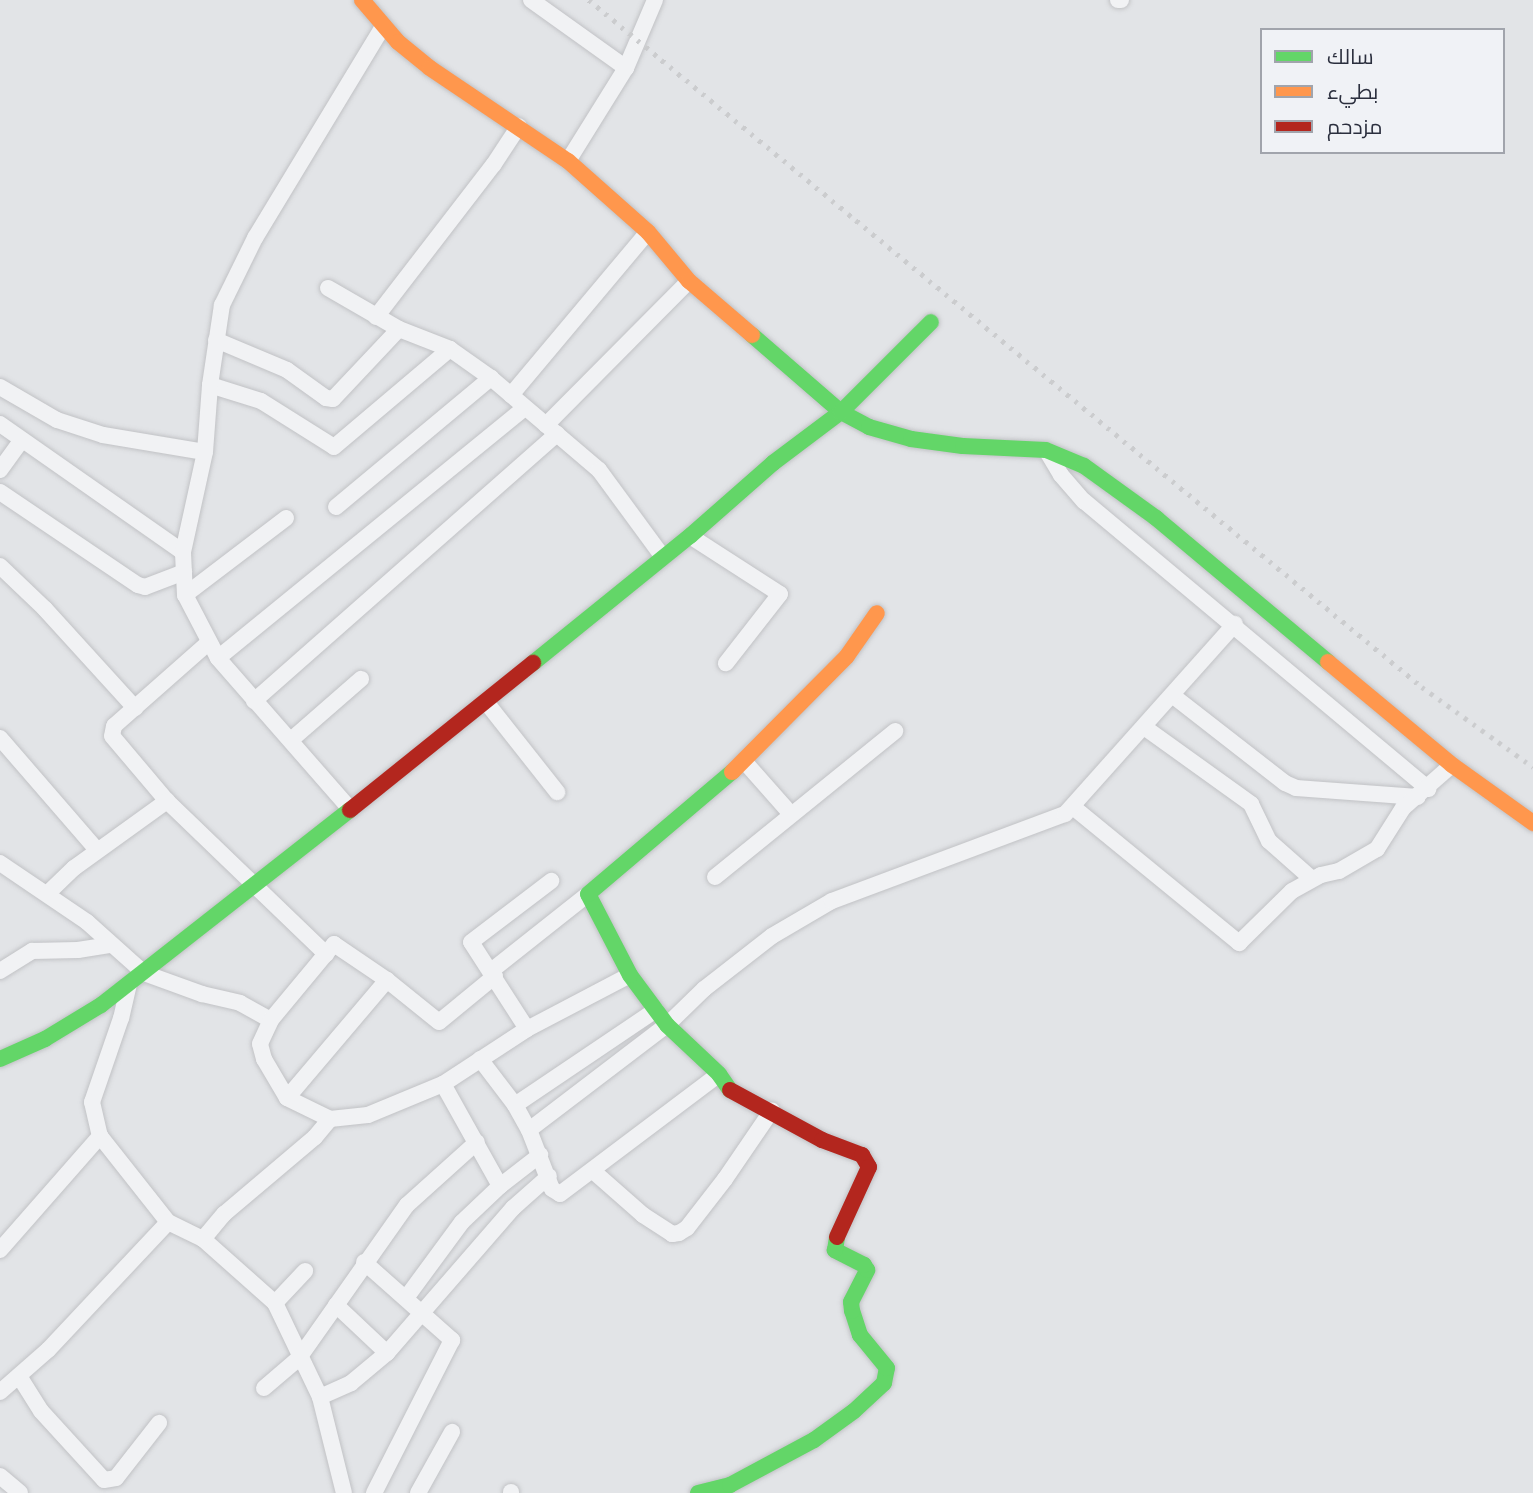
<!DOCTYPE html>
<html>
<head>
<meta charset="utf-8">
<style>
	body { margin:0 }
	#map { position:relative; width:1533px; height:1493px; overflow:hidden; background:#e2e4e7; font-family:Signika,Cairo,sans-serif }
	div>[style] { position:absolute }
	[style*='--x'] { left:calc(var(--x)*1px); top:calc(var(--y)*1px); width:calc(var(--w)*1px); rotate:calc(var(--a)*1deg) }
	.roads { filter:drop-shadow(0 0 2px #c1c2c5) drop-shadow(0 0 2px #c1c2c5) }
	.street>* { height:16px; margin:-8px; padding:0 8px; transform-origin:8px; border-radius:8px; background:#f1f2f4 }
	.fast>* { height:16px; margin:-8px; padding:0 8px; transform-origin:8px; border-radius:8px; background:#63d668 }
	.slow>* { height:16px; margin:-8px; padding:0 8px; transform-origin:8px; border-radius:8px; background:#ff974d }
	.jam>* { height:16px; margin:-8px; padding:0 8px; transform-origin:8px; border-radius:8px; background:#b3261e }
	.rail>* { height:4.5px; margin-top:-2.25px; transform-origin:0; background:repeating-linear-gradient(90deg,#cbccce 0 3.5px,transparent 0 10.5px) }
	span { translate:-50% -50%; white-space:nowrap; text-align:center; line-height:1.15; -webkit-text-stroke:6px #f0f2f6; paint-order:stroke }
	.legend { position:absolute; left:1260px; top:28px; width:245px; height:126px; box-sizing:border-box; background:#f0f2f6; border:2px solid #a1a4ac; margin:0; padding:9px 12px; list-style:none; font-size:21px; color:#2b2f3e }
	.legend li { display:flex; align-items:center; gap:14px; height:35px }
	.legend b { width:35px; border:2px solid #a1a4ac }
</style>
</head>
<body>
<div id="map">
	<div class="roads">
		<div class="street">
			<i style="--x:531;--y:0;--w:117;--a:35.6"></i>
			<i style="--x:1118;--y:0;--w:3;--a:0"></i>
			<i style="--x:568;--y:161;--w:110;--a:-58.1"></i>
			<i style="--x:626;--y:68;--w:74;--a:-66.9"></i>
			<i style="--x:328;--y:288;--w:82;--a:30"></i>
			<i style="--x:399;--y:329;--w:55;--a:21.4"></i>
			<i style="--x:450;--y:349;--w:50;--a:35.3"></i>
			<i style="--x:491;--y:378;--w:142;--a:40.4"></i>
			<i style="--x:599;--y:470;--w:108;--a:53.7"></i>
			<i style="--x:376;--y:317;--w:193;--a:-52.4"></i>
			<i style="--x:494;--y:164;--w:45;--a:-56.7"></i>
			<i style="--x:216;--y:340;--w:77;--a:22.9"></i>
			<i style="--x:287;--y:370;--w:48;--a:35.7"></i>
			<i style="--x:326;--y:398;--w:7;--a:8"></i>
			<i style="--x:333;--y:399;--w:96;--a:-46.7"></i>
			<i style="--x:210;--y:385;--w:53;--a:17.4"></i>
			<i style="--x:261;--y:401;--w:86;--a:32.2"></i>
			<i style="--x:334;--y:447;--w:152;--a:-40.2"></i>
			<i style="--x:0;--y:387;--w:66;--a:30.1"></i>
			<i style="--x:57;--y:420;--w:48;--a:18.1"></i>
			<i style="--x:103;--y:435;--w:103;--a:9.5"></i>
			<i style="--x:511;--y:395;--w:213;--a:-50"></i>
			<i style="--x:0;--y:424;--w:223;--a:35"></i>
			<i style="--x:546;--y:425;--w:203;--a:-45.2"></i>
			<i style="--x:1046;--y:450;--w:29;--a:59"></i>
			<i style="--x:1061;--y:475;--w:35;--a:49"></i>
			<i style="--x:1084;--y:501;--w:449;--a:39.9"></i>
			<i style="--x:0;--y:470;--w:37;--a:-54"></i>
			<i style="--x:0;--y:492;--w:166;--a:34"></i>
			<i style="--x:138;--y:585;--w:7;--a:16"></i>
			<i style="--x:145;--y:587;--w:42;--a:-21"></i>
			<i style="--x:336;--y:507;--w:202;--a:-39.8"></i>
			<i style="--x:690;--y:536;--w:107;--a:32.8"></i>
			<i style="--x:780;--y:594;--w:88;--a:128"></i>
			<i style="--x:0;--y:566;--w:62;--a:43.7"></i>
			<i style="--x:45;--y:609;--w:134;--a:47.7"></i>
			<i style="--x:185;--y:595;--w:127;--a:-37.3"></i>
			<i style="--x:208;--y:643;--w:125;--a:138.6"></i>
			<i style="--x:114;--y:726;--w:10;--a:101"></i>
			<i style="--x:112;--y:736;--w:85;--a:49.8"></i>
			<i style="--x:167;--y:801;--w:221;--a:43.9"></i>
			<i style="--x:218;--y:658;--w:396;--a:-39.2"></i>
			<i style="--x:1172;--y:695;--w:143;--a:37.9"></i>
			<i style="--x:1285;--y:783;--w:12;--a:24"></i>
			<i style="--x:1296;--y:788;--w:122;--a:4.2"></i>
			<i style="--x:254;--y:701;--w:404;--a:-41.4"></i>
			<i style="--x:486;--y:702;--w:115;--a:51.7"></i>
			<i style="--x:1144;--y:727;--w:132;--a:35.7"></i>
			<i style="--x:1251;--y:804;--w:41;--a:64.1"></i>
			<i style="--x:1269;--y:841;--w:57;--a:41.5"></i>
			<i style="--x:0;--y:738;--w:148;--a:49.1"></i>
			<i style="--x:291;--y:740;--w:93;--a:-41.1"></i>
			<i style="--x:744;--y:761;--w:69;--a:48.5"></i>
			<i style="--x:1073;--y:807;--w:215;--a:39.3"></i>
			<i style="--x:1239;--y:943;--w:74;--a:-44.5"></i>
			<i style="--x:1292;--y:891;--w:33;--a:-29"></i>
			<i style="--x:1321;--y:875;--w:18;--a:-13"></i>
			<i style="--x:1339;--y:871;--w:44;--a:-30.1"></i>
			<i style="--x:1377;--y:849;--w:49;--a:-57.6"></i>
			<i style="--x:1403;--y:808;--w:65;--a:-41.3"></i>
			<i style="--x:350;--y:809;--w:201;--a:-131.2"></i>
			<i style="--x:218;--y:658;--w:71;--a:-117.6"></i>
			<i style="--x:185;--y:595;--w:43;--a:-92.7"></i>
			<i style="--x:183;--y:552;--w:102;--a:-77.6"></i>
			<i style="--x:205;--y:452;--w:67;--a:-85.7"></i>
			<i style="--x:210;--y:385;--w:81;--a:-81.5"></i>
			<i style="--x:222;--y:305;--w:75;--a:-63.8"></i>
			<i style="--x:255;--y:238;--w:247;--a:-58.8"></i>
			<i style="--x:0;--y:863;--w:105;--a:34.1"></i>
			<i style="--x:87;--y:922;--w:76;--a:41.8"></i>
			<i style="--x:144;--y:973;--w:62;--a:19.9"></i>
			<i style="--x:202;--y:994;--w:39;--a:13"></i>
			<i style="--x:240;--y:1003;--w:35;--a:29"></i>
			<i style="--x:715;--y:877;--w:232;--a:-39"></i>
			<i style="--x:48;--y:893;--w:36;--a:-44"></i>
			<i style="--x:74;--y:868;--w:115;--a:-35.8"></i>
			<i style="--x:0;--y:971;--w:38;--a:-32"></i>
			<i style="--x:32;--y:951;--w:46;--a:-1.2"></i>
			<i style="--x:78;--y:950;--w:33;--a:-9"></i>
			<i style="--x:491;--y:971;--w:124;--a:-38.4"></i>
			<i style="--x:495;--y:976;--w:72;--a:140.6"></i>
			<i style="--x:439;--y:1022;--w:67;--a:-141.1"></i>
			<i style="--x:387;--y:980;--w:64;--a:-145.8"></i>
			<i style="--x:334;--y:944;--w:99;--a:129.7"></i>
			<i style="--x:271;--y:1020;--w:26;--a:115"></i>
			<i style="--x:260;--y:1044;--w:16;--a:75"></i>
			<i style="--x:264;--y:1059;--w:45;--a:59.5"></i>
			<i style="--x:287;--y:1098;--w:48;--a:26"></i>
			<i style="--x:330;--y:1119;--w:38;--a:-6"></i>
			<i style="--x:368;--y:1115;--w:81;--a:-22.5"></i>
			<i style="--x:443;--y:1084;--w:100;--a:-33.2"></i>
			<i style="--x:527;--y:1029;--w:116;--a:-27.7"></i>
			<i style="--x:129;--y:984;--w:35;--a:103"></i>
			<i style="--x:121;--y:1018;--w:89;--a:109"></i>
			<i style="--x:92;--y:1102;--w:35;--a:77"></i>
			<i style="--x:100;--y:1136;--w:110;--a:51.7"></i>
			<i style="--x:168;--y:1222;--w:39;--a:26"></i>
			<i style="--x:203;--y:1239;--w:96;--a:41.6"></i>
			<i style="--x:275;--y:1303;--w:104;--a:64.4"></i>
			<i style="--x:320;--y:1397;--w:99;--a:76"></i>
			<i style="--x:527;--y:1029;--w:103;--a:-122.8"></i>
			<i style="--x:471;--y:942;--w:101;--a:-37.3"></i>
			<i style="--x:480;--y:1059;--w:58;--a:52.7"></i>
			<i style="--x:515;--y:1105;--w:29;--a:61"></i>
			<i style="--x:529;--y:1130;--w:63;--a:68.7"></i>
			<i style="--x:552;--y:1189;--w:9;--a:32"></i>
			<i style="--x:560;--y:1194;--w:199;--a:-37"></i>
			<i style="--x:443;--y:1084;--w:117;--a:60.8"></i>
			<i style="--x:287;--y:1098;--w:155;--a:-49.7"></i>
			<i style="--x:515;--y:1105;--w:170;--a:-34"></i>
			<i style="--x:529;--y:1130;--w:173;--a:-37.3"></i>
			<i style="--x:667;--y:1025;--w:52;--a:-44.2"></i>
			<i style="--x:704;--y:989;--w:86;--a:-37.9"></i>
			<i style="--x:772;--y:936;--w:69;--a:-30.3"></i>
			<i style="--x:832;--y:901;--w:249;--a:-20.5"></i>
			<i style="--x:1065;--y:814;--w:255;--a:-48.2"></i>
			<i style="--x:593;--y:1171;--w:67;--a:41.3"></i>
			<i style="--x:643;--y:1215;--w:35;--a:33"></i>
			<i style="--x:672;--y:1234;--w:7;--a:-8"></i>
			<i style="--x:679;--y:1233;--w:9;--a:-32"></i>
			<i style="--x:687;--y:1228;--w:62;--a:-52.2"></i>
			<i style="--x:725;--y:1179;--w:83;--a:-55.7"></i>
			<i style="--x:203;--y:1239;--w:33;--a:-50"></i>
			<i style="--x:224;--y:1214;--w:119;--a:-40.2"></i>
			<i style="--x:315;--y:1137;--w:23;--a:-50"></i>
			<i style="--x:0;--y:1250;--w:152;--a:-48.7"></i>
			<i style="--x:364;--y:1262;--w:118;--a:41.6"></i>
			<i style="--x:452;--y:1340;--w:172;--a:117"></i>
			<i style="--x:406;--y:1298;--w:94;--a:-53.6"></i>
			<i style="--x:462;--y:1222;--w:52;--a:-43.5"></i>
			<i style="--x:500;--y:1186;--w:51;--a:-37.8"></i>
			<i style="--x:275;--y:1303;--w:44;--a:-46.8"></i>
			<i style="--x:336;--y:1305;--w:70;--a:43.3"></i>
			<i style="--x:19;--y:1376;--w:41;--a:57.8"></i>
			<i style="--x:41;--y:1411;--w:93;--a:47.6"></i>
			<i style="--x:104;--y:1480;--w:12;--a:-9"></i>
			<i style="--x:116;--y:1478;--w:70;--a:-52"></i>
			<i style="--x:264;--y:1388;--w:46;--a:-40.6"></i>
			<i style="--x:299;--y:1358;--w:187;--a:-54.8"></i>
			<i style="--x:407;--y:1205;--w:94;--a:-42"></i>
			<i style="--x:0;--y:1392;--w:64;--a:-41.2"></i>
			<i style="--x:48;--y:1350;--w:175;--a:-46.8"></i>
			<i style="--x:320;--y:1397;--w:34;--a:-24"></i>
			<i style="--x:351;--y:1383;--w:47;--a:-39.8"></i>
			<i style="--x:387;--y:1353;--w:192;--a:-49"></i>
			<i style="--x:513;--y:1208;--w:48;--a:-41.6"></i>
			<i style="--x:0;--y:1476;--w:26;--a:40"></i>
			<i style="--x:418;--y:1493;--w:70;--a:-60.9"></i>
			<i style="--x:511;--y:1493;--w:1;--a:-90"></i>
		</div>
		<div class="fast">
			<i style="--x:752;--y:335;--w:118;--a:40.9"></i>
			<i style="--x:841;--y:412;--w:32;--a:28"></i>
			<i style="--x:869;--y:427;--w:44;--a:15.9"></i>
			<i style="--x:911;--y:439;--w:52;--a:7.7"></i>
			<i style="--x:963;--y:446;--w:83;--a:2.8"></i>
			<i style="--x:1046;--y:450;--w:41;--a:22.8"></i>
			<i style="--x:1084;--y:466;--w:89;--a:35.8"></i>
			<i style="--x:1156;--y:518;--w:224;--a:39.9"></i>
			<i style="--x:533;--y:663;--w:202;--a:-39"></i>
			<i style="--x:690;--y:536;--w:111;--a:-41.3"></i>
			<i style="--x:773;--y:463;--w:85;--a:-36.9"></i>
			<i style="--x:841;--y:412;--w:127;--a:-45"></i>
			<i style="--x:0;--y:1059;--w:49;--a:-24"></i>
			<i style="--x:45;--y:1039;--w:66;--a:-31.3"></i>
			<i style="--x:101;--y:1005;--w:316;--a:-38.1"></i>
			<i style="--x:730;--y:1090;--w:19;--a:-125"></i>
			<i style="--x:719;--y:1074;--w:71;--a:-136.7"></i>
			<i style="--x:667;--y:1025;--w:62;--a:-126.5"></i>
			<i style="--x:630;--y:975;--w:91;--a:-117.4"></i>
			<i style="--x:588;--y:894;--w:189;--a:-40.3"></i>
			<i style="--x:698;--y:1493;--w:33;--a:-14"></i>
			<i style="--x:730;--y:1485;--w:95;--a:-28.2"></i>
			<i style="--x:814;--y:1440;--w:49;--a:-35.9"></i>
			<i style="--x:854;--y:1411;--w:41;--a:-43"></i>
			<i style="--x:884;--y:1383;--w:15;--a:-79"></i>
			<i style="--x:887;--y:1368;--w:43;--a:-129.3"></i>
			<i style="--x:860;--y:1335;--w:25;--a:-108"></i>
			<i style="--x:852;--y:1311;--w:9;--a:-96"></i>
			<i style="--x:851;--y:1302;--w:36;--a:-63"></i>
			<i style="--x:867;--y:1270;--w:6;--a:-121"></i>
			<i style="--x:864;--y:1265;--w:33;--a:-153"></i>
			<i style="--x:835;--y:1250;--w:13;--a:-81"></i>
		</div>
		<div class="slow">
			<i style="--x:362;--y:0;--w:55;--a:49.4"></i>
			<i style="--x:398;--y:42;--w:41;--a:39.1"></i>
			<i style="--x:430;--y:68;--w:166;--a:34"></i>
			<i style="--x:568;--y:161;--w:107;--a:41.6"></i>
			<i style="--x:648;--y:232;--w:64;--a:50.1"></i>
			<i style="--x:689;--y:281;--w:83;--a:40.6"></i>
			<i style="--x:1328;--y:662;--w:161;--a:39.7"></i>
			<i style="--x:1452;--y:765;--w:100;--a:35.6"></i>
			<i style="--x:732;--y:772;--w:163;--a:-45.2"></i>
			<i style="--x:847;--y:656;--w:52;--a:-55.1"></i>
		</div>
		<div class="jam">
			<i style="--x:350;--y:810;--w:235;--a:-38.8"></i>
			<i style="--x:730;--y:1090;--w:105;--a:28.5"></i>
			<i style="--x:822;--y:1140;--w:43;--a:20.6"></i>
			<i style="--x:862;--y:1155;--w:14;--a:60"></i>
			<i style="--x:869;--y:1167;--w:77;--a:114.6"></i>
		</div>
	</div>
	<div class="rail">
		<i style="--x:589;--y:0;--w:1080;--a:39.51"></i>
		<i style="--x:1422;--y:687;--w:137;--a:35.8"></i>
	</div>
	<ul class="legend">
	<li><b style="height:9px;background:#63d668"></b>سالك</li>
	<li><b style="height:9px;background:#ff974d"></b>بطيء</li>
	<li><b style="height:9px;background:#b3261e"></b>مزدحم</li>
	</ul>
</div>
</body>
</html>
